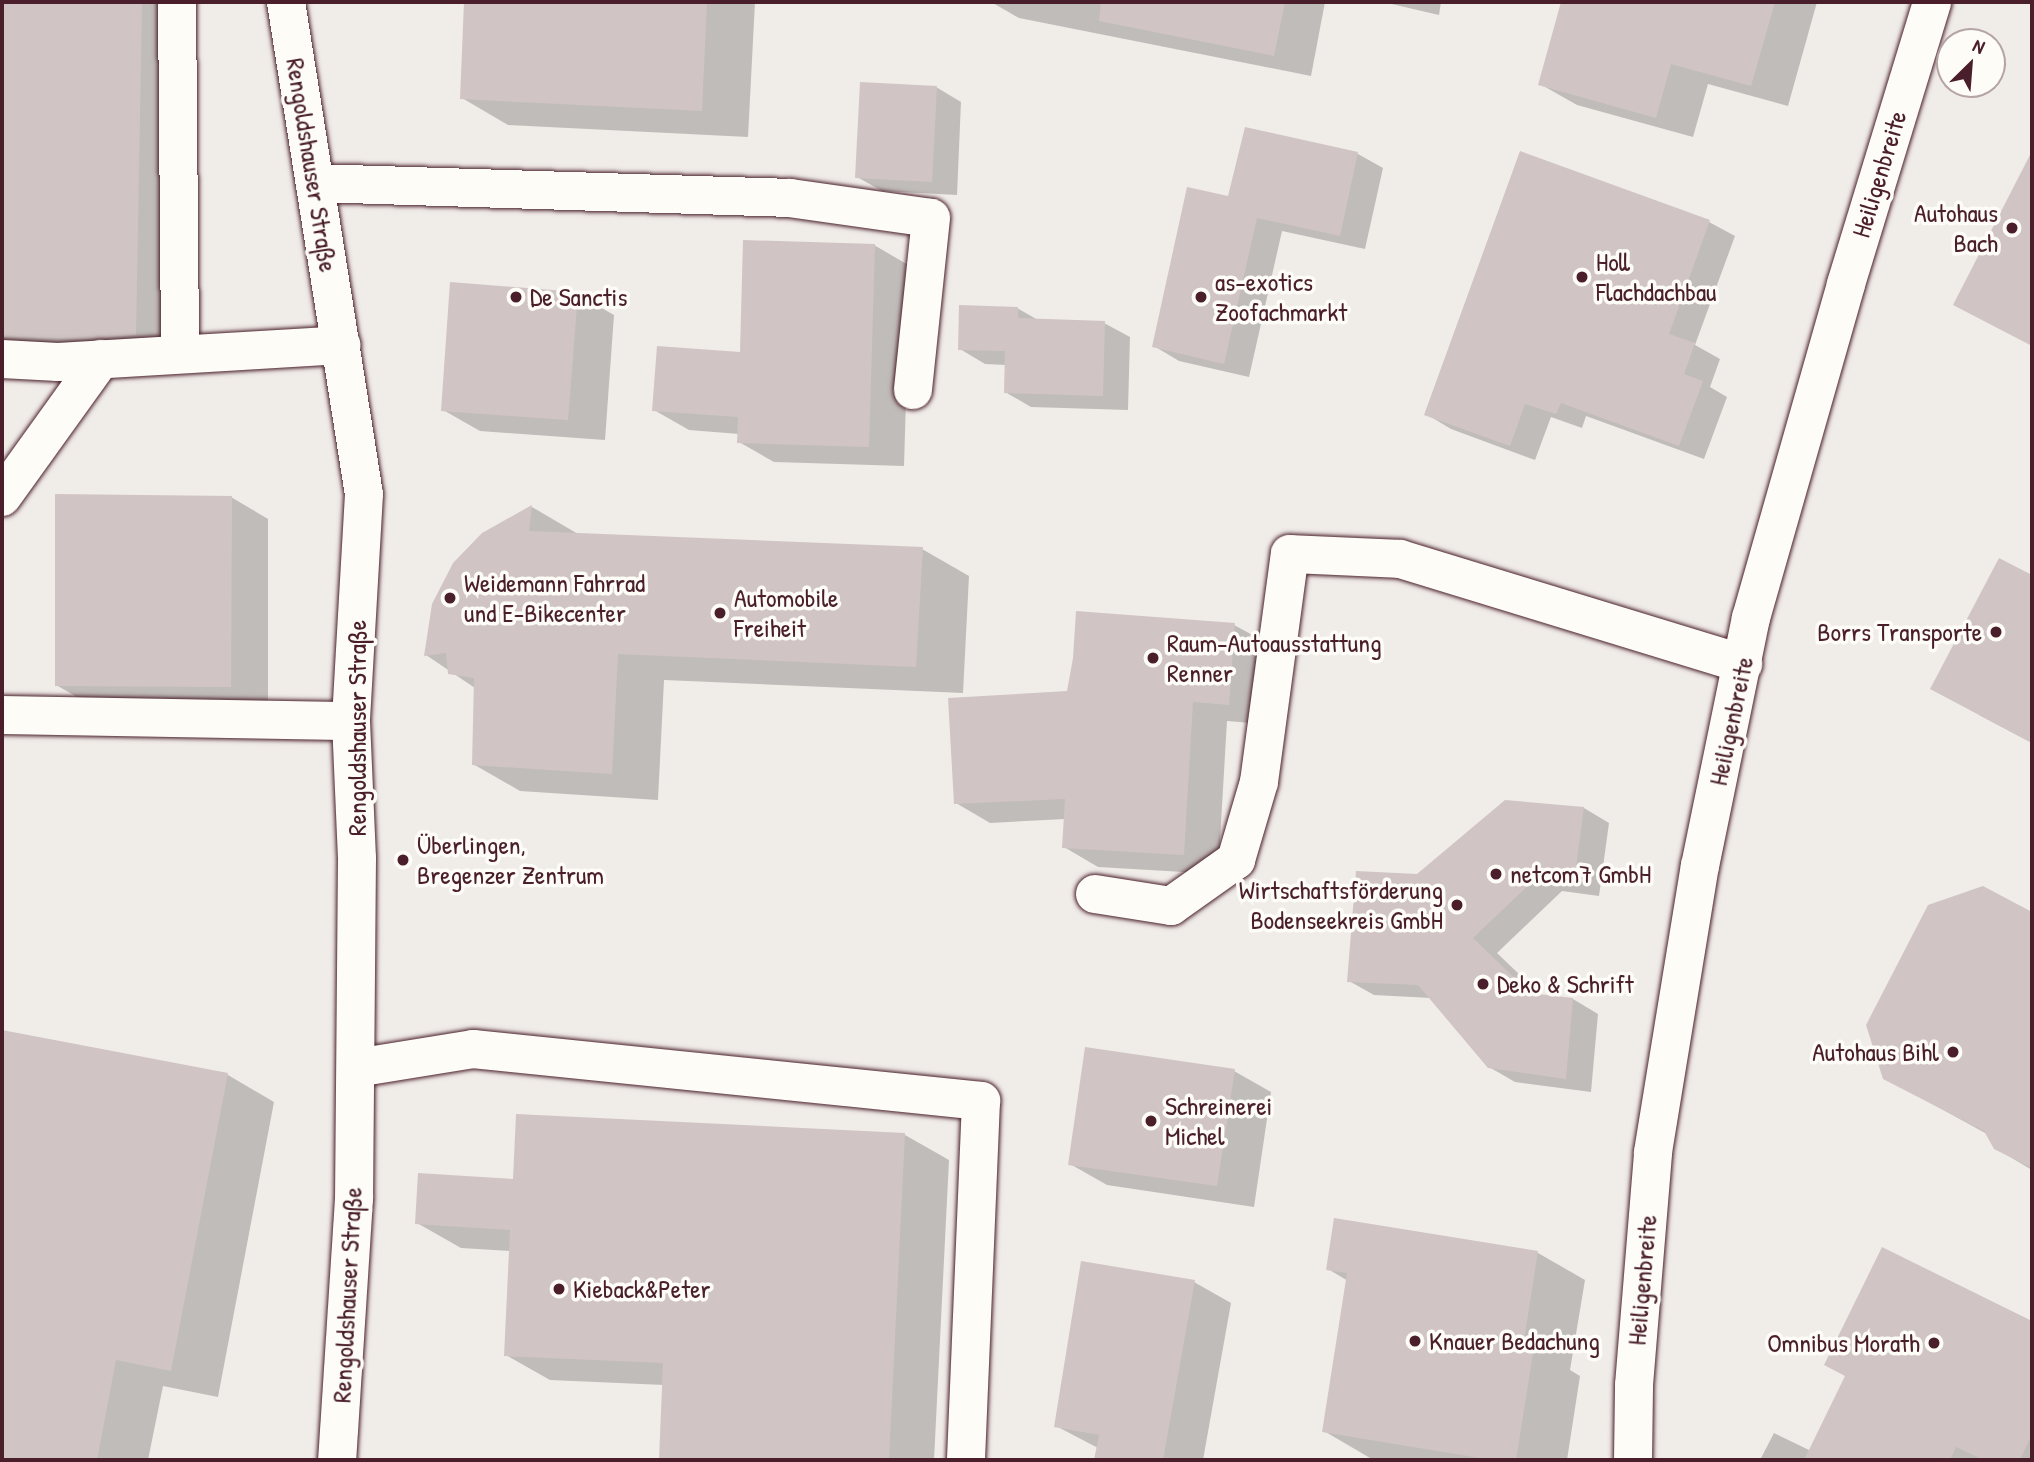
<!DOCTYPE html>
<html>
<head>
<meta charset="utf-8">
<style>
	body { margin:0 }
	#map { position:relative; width:2034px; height:1462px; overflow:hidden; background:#fdfcf7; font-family:"Patrick Hand",sans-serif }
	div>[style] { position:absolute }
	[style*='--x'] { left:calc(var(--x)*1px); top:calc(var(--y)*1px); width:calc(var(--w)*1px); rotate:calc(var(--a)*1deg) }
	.built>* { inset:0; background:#f0ece8 }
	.shadow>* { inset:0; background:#0003 }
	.building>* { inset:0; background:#d0c5c4 }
	.roads { filter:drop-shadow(0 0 2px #4a1f2b) drop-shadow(0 0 2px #4a1f2b) }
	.minor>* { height:38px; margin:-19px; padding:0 19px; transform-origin:19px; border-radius:19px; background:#fdfcf7 }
	.dots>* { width:19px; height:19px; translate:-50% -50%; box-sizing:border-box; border:4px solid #fdfcf7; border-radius:50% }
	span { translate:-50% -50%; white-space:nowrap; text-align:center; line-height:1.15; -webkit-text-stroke:7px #fdfcf7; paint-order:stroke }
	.street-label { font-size:26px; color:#4a1f2b }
	.poi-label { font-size:26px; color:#4a1f2b }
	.right { translate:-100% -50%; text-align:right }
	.left { translate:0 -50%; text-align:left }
	.frame { position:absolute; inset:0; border:4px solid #4a1f2b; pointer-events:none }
	.north { position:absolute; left:1936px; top:28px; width:70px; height:70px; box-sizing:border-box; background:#fdfcf7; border:2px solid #b5a4a5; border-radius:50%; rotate:25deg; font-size:19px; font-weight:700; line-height:28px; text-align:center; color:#4a1f2b }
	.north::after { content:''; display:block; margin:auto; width:24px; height:32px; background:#4a1f2b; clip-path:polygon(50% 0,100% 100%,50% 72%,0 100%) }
</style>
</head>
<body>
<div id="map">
	<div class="built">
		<i style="clip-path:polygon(evenodd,2px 2px,2032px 2px,2032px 1460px,2px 1460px,2px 2px,1950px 42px,1992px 42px,1992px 84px,1950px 84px,1950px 42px)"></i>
	</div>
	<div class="shadow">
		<i style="clip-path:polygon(2px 2px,189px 2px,182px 362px,2px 343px)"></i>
		<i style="clip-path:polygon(466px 2px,755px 2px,748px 137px,508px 125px,462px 98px)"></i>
		<i style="clip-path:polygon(991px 2px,1325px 2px,1311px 76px,1019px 18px)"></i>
		<i style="clip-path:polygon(1383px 2px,1441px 2px,1439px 15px)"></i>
		<i style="clip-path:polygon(1563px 2px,1817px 2px,1788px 106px,1708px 84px,1693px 137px,1577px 105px,1540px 84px)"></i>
		<i style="clip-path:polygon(936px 87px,961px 102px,957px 195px,882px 191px,857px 177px)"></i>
		<i style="clip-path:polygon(1246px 129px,1358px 154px,1383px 168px,1365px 249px,1282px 231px,1249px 377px,1179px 361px,1154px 346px,1230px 198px)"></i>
		<i style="clip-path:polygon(2032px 155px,2032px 345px,1955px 304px)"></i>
		<i style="clip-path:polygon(1709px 222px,1735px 236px,1695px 345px,1720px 359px,1710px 387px,1727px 397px,1704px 459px,1586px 416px,1582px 428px,1551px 417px,1535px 460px,1451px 429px,1426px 414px)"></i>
		<i style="clip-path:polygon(874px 245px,910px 266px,904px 466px,774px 462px,739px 442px,739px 434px,689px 430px,654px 410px,742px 354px)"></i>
		<i style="clip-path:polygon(577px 294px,614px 315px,605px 440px,480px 431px,443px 410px)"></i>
		<i style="clip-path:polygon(1017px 308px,1038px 320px,1104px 323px,1130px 337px,1128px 410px,1031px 407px,1005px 392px,1006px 365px,985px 364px,960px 349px)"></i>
		<i style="clip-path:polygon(231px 497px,268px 519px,268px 707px,93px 706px,56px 685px)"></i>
		<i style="clip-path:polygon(532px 507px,578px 534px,922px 549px,969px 576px,963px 693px,664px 680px,658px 800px,520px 791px,473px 764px,475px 688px,426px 655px)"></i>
		<i style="clip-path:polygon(2000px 560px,2032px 577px,2032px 743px,1979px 715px)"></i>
		<i style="clip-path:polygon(1234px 625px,1269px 644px,1263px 724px,1227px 721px,1218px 874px,1098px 867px,1064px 847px,1065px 819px,990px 823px,956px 803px,1068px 693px)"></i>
		<i style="clip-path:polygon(1584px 808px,1609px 823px,1599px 896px,1562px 891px,1497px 953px,1542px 996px,1573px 999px,1598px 1014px,1591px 1092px,1515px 1082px,1489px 1067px,1431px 998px,1374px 995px,1349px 981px,1418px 876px)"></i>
		<i style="clip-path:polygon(1983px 888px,2032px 914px,2032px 1170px,1995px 1148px,1987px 1134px,1885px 1078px)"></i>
		<i style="clip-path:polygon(2px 1032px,228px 1075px,274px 1102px,218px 1397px,163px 1386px,148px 1460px,2px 1460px)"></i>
		<i style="clip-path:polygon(1234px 1071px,1271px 1092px,1254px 1207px,1107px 1185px,1070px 1164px)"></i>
		<i style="clip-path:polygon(905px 1135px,949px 1160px,934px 1460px,660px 1460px,664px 1385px,550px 1380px,506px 1355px,511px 1251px,461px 1248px,417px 1223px,515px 1181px)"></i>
		<i style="clip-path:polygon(1883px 1250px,2032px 1323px,2032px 1460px,1760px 1460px,1774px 1433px,1811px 1451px,1847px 1377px)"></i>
		<i style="clip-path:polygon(1538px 1253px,1585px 1280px,1570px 1370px,1580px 1376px,1567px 1460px,1382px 1460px,1370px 1458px,1324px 1431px,1348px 1281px,1328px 1269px)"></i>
		<i style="clip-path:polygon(1194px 1282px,1231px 1303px,1203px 1460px,1096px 1460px,1098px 1448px,1056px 1426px)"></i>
	</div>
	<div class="building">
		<i style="clip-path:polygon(2px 2px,142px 2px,136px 335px,83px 339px,2px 337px)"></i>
		<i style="clip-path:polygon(464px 2px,707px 2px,702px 111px,460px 99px)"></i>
		<i style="clip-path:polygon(1101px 2px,1285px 2px,1274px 56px,1099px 21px)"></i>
		<i style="clip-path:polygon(1561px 2px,1775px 2px,1751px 86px,1671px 64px,1656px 118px,1538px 85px)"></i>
		<i style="clip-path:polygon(860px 82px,937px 86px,932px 182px,855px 178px)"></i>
		<i style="clip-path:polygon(1245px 127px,1358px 152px,1340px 236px,1257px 218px,1224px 364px,1152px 347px,1187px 187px,1228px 196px)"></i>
		<i style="clip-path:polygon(1520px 151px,1710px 220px,1669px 334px,1695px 343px,1684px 374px,1703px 381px,1679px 446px,1561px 403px,1556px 414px,1525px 404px,1510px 446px,1424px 415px)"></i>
		<i style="clip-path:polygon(2032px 151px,2032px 346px,1953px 305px)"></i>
		<i style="clip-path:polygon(743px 240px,875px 244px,869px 447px,737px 443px,738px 417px,652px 411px,657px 346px,740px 352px)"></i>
		<i style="clip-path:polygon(450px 282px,578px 292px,568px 420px,441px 411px)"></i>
		<i style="clip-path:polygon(959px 305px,1018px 307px,1018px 318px,1105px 321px,1103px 396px,1004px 393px,1005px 351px,958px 350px)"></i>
		<i style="clip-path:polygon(55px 494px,232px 496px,231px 687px,55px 686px)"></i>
		<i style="clip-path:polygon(532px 505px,529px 531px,923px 547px,916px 667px,618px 654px,612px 774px,472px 765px,474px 678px,448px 674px,446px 653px,424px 656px,432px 604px,453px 563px,482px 533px)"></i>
		<i style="clip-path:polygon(1999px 558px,2032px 575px,2032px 743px,1930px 689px)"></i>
		<i style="clip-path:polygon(1076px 611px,1235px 623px,1229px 705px,1193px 702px,1184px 855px,1062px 848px,1065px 799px,954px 804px,948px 698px,1067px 691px,1073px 658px)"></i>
		<i style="clip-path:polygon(1505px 800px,1584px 807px,1574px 882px,1536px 878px,1473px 938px,1530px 993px,1573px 998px,1566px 1079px,1488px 1068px,1418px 985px,1347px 982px,1356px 871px,1417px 874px)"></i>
		<i style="clip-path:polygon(1983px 886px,2032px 912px,2032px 1168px,1994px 1149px,1984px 1131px,1883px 1079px,1866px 1025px,1928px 905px)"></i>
		<i style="clip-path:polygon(2px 1030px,228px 1073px,171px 1371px,116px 1360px,97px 1460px,2px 1460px)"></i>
		<i style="clip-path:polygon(1085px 1047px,1235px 1069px,1217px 1186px,1068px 1165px)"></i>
		<i style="clip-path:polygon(516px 1114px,905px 1133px,889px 1460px,659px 1460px,663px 1363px,504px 1356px,510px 1230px,415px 1224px,418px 1173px,513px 1179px)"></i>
		<i style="clip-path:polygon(1334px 1218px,1538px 1251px,1523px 1346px,1534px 1347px,1516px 1460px,1492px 1460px,1322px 1432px,1347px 1273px,1326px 1270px)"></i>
		<i style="clip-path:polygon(1882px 1247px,2032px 1321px,2032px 1434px,2020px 1460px,1984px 1460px,1956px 1447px,1950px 1460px,1804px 1460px,1845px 1376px,1824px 1365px)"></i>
		<i style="clip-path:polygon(1081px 1261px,1195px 1280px,1163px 1460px,1094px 1460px,1099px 1435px,1054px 1427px)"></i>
	</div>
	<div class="roads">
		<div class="minor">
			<i style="--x:177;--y:2;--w:352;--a:89.5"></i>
			<i style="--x:286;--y:2;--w:498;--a:81"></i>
			<i style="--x:364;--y:494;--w:227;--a:93.3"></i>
			<i style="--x:351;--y:721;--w:137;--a:87.5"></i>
			<i style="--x:357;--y:858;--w:341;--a:90.5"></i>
			<i style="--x:354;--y:1199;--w:262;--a:93.7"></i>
			<i style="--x:315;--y:183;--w:475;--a:1.8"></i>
			<i style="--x:790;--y:198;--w:142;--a:8.1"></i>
			<i style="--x:931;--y:218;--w:173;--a:96"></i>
			<i style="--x:2;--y:359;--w:56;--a:3.1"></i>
			<i style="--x:58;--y:362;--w:284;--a:-3.4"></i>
			<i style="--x:2;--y:497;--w:170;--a:-54.3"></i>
			<i style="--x:2;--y:715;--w:349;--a:1"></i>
			<i style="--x:1095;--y:894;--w:77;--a:9"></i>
			<i style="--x:1171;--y:906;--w:80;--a:-35.3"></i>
			<i style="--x:1236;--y:860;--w:81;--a:-73.6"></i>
			<i style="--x:1259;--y:782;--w:230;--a:-82.3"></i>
			<i style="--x:1290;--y:554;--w:110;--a:2.6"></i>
			<i style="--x:1400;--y:559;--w:359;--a:17"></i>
			<i style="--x:356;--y:1068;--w:119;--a:-9.2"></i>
			<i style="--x:473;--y:1049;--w:511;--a:5.84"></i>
			<i style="--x:981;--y:1101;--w:359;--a:92.4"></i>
			<i style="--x:1633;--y:1460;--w:75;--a:-89.2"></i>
			<i style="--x:1634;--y:1385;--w:234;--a:-85.3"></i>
			<i style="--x:1653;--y:1152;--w:290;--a:-80.7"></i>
			<i style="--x:1700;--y:866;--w:253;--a:-78.4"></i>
			<i style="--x:1751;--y:618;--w:347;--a:-74.1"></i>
			<i style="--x:1846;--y:284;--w:295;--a:-73"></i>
		</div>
	</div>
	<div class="dots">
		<i style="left:2012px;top:228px;background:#4a1f2b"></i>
		<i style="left:1582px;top:277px;background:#4a1f2b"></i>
		<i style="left:516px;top:297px;background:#4a1f2b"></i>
		<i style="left:1201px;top:297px;background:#4a1f2b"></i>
		<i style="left:450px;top:598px;background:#4a1f2b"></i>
		<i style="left:720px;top:613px;background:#4a1f2b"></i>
		<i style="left:1996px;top:632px;background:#4a1f2b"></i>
		<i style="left:1153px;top:658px;background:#4a1f2b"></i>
		<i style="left:403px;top:860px;background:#4a1f2b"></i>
		<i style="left:1496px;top:874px;background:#4a1f2b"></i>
		<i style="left:1457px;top:905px;background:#4a1f2b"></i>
		<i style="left:1483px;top:984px;background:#4a1f2b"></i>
		<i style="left:1953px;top:1052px;background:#4a1f2b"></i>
		<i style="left:1151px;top:1121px;background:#4a1f2b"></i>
		<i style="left:559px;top:1289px;background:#4a1f2b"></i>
		<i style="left:1415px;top:1341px;background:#4a1f2b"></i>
		<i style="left:1934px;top:1343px;background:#4a1f2b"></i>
	</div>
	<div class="street-label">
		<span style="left:312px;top:165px;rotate:81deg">Rengoldshauser Straße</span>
		<span style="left:1879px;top:174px;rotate:-73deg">Heiligenbreite</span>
		<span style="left:1731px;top:721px;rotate:-78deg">Heiligenbreite</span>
		<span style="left:357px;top:728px;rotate:-90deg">Rengoldshauser Straße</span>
		<span style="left:1642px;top:1280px;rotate:-85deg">Heiligenbreite</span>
		<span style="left:347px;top:1295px;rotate:-87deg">Rengoldshauser Straße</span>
	</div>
	<div class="poi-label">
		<span class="right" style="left:1998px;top:228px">Autohaus<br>Bach</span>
		<span class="left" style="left:1596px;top:277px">Holl<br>Flachdachbau</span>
		<span class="left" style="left:1215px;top:297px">as-exotics<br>Zoofachmarkt</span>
		<span class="left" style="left:530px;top:297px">De Sanctis</span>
		<span class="left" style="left:464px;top:598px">Weidemann Fahrrad<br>und E-Bikecenter</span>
		<span class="left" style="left:734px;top:613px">Automobile<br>Freiheit</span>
		<span class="right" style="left:1982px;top:632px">Borrs Transporte</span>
		<span class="left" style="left:1167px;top:658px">Raum-Autoausstattung<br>Renner</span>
		<span class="left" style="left:417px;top:860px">Überlingen,<br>Bregenzer Zentrum</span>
		<span class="left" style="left:1510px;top:874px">netcom7 GmbH</span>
		<span class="right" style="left:1443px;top:905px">Wirtschaftsförderung<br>Bodenseekreis GmbH</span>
		<span class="left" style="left:1497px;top:984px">Deko &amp; Schrift</span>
		<span class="right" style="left:1939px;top:1052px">Autohaus Bihl</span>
		<span class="left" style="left:1165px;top:1121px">Schreinerei<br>Michel</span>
		<span class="left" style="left:573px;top:1289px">Kieback&amp;Peter</span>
		<span class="left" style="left:1429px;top:1341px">Knauer Bedachung</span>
		<span class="right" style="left:1920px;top:1343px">Omnibus Morath</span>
	</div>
	<div class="frame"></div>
	<div class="north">N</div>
</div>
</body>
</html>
